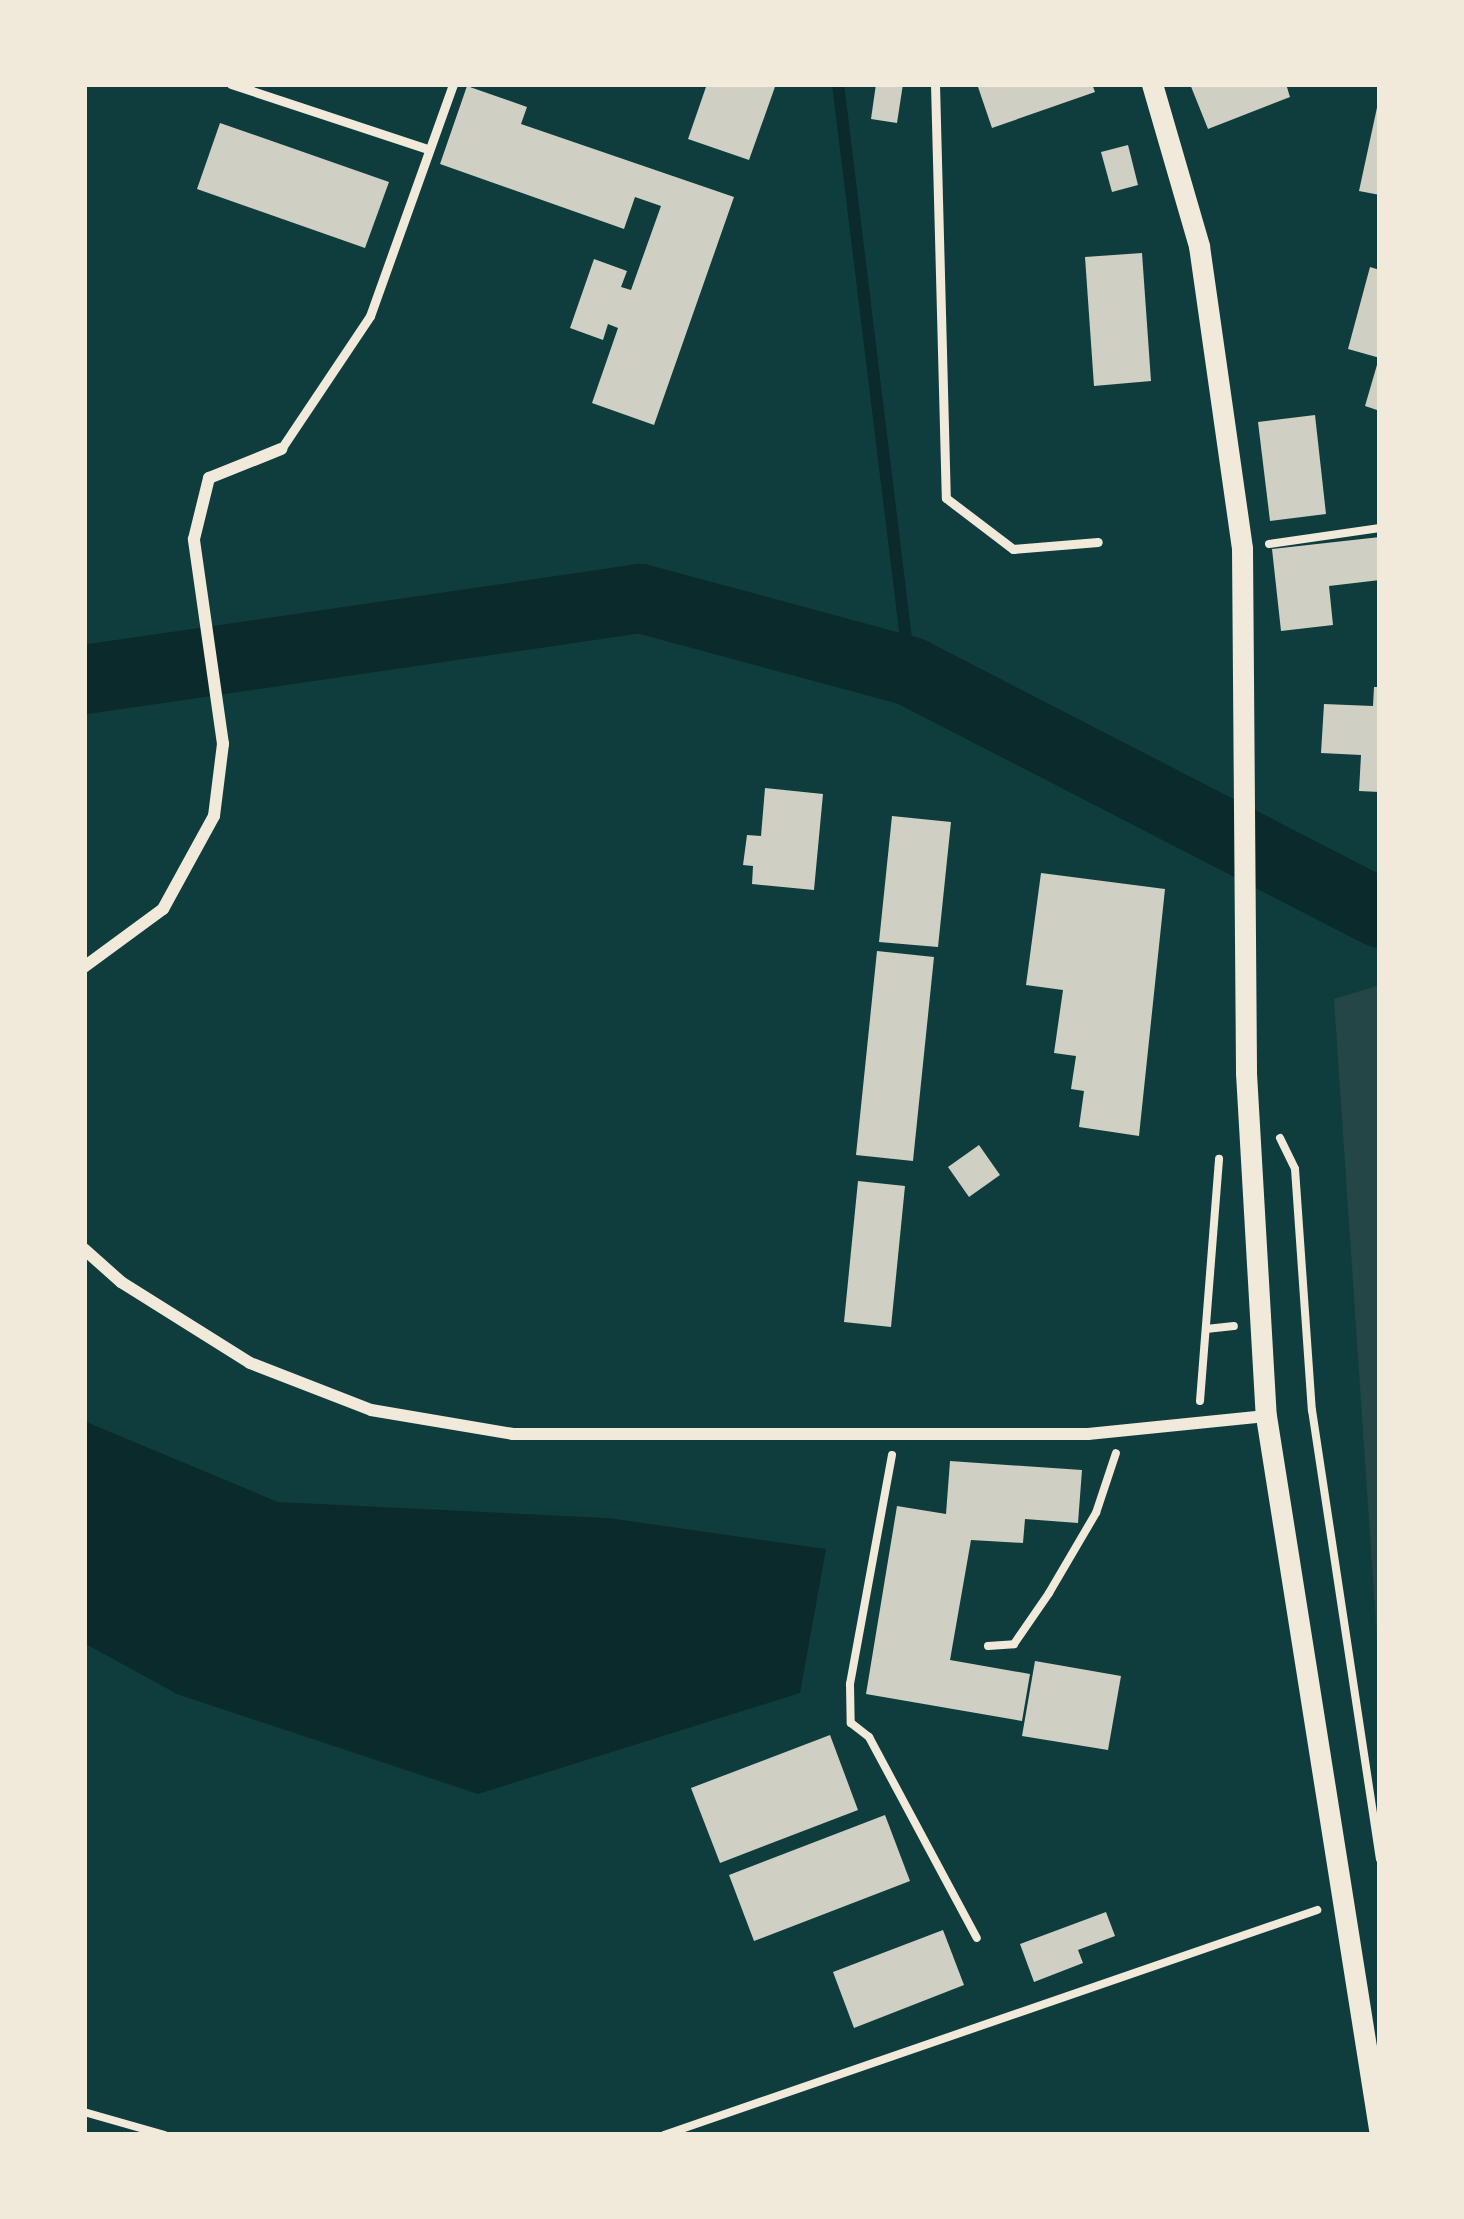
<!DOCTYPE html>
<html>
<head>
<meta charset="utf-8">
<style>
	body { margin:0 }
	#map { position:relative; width:1464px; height:2219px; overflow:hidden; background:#0f3d3e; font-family:"Source Sans 3",sans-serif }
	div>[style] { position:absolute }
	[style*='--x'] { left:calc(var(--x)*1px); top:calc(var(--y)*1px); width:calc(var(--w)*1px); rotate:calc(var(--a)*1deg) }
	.green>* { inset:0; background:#244646 }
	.water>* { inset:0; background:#0a2a2b }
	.stream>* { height:12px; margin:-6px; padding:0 6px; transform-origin:6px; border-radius:6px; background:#0a2a2b }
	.river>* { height:69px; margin:-34.5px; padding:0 34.5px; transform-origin:34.5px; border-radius:34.5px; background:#0a2a2b }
	.building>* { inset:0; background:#cfcfc3 }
	.path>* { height:8px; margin:-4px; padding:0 4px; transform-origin:4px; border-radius:4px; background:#f1e9da }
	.service>* { height:9px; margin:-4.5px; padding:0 4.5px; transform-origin:4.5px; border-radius:4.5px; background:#f1e9da }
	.minor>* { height:12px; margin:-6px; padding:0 6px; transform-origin:6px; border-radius:6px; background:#f1e9da }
	.tertiary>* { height:21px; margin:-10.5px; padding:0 10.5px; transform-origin:10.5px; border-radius:10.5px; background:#f1e9da }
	span { translate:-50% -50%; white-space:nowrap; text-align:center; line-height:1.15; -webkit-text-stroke:9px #f1e9da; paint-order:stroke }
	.frame { position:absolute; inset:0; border:87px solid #f1e9da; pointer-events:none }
</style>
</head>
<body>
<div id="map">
	<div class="green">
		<i style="clip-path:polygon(1380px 985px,1380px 1683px,1334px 999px)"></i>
	</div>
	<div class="water">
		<i style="clip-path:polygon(84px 1421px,278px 1502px,608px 1518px,826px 1549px,800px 1693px,478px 1794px,177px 1694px,84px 1643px)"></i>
	</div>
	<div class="stream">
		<i style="--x:838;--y:84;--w:591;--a:83.01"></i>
	</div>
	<div class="river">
		<i style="--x:84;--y:679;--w:562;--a:-8.29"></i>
		<i style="--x:640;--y:598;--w:280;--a:15.1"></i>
		<i style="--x:910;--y:671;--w:529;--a:27.24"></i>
	</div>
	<div class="building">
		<i style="clip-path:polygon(707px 84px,776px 84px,749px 160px,688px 139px)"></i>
		<i style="clip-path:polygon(876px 84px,903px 84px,897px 123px,871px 119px)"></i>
		<i style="clip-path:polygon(977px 84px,1092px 84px,1095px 92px,992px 128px)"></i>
		<i style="clip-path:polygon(1190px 84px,1286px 84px,1290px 97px,1208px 129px)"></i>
		<i style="clip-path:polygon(467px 86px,527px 107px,521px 124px,734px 197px,654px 425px,592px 403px,618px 328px,608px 324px,603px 340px,570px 328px,594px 259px,627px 271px,621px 287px,631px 290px,661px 206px,635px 197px,624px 229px,440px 164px)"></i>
		<i style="clip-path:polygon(1378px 103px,1380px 103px,1380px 195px,1359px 191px)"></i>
		<i style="clip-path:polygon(220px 123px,389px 182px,365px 248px,197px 189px)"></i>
		<i style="clip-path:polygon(1128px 145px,1138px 185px,1112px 192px,1101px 152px)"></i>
		<i style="clip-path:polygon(1142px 253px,1151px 381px,1094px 386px,1085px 257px)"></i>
		<i style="clip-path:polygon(1370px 267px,1380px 270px,1380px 358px,1348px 349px)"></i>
		<i style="clip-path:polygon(1379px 358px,1380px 358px,1380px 411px,1365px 406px)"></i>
		<i style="clip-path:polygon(1315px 415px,1326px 514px,1270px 521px,1258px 422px)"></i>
		<i style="clip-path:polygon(1380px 537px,1380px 580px,1329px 586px,1333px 625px,1281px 631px,1272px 549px)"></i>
		<i style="clip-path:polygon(1374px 687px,1380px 687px,1380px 792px,1359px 791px,1361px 755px,1321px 753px,1324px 704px,1373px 706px)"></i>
		<i style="clip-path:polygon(765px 788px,823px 794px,814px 890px,752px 884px,753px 866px,743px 865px,747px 835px,761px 836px)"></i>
		<i style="clip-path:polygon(892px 816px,951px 822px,938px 947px,879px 942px)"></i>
		<i style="clip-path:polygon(1041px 873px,1165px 889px,1139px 1136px,1079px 1127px,1084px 1091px,1071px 1089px,1076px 1056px,1054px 1053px,1063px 990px,1026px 985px)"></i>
		<i style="clip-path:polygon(877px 951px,934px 957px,913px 1161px,856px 1155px)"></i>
		<i style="clip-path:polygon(979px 1145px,1000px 1175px,969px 1197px,948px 1167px)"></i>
		<i style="clip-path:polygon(858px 1181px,905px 1186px,891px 1327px,844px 1322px)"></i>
		<i style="clip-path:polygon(950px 1461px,1082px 1470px,1078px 1523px,1025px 1519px,1023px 1543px,971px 1540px,950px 1660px,1030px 1674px,1022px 1721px,866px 1694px,897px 1506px,946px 1514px)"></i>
		<i style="clip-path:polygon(1035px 1661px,1121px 1676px,1108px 1750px,1022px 1736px)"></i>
		<i style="clip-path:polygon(830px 1735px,858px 1810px,720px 1863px,691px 1788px)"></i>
		<i style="clip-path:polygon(885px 1815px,910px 1881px,754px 1941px,729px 1875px)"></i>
		<i style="clip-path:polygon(1106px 1912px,1115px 1936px,1078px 1950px,1083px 1963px,1034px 1982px,1020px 1944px)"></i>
		<i style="clip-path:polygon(943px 1930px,964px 1985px,854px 2028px,833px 1972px)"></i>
	</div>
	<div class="path">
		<i style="--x:1269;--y:544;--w:112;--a:-8.2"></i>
		<i style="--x:1280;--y:1138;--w:34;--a:64"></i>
		<i style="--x:1295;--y:1169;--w:242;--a:86"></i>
		<i style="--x:1312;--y:1410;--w:454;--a:81.4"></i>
		<i style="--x:1206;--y:1329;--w:28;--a:-6"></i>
		<i style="--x:1200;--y:1401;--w:243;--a:-85.5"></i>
		<i style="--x:892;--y:1455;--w:233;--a:100.4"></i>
		<i style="--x:850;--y:1684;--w:39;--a:89"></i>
		<i style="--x:851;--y:1723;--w:23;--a:38"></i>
		<i style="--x:869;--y:1737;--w:228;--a:61.8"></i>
		<i style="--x:988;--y:1646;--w:26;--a:-4"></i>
		<i style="--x:1014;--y:1644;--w:62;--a:-55.5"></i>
		<i style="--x:1049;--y:1593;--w:93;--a:-59.6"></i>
		<i style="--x:1096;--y:1513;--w:63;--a:-71.6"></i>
		<i style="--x:84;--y:2112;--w:84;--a:15.9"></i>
		<i style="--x:664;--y:2135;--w:691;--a:-19.01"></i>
	</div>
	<div class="service">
		<i style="--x:231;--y:84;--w:207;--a:18.3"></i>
		<i style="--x:935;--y:84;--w:414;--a:88.5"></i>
		<i style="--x:946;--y:498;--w:84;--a:37.3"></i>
		<i style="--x:1013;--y:549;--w:85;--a:-4.7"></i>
		<i style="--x:281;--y:449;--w:160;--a:-56.2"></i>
		<i style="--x:370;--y:316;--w:246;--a:-70.3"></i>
	</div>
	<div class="minor">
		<i style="--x:84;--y:967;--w:98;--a:-36.3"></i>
		<i style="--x:163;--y:909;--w:106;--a:-61.3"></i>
		<i style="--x:214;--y:816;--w:73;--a:-82.9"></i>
		<i style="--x:223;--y:744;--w:207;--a:-98.1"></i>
		<i style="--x:194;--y:539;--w:63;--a:-76.2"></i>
		<i style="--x:209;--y:478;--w:78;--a:-21.9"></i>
		<i style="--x:84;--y:1249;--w:50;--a:41.7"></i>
		<i style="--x:121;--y:1282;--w:152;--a:32.1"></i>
		<i style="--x:250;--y:1363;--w:130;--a:21.2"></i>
		<i style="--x:371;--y:1410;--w:144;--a:9.6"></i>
		<i style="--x:513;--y:1434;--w:575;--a:0"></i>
		<i style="--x:1088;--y:1434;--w:179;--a:-5.8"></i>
	</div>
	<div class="tertiary">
		<i style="--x:1152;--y:84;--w:169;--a:73.8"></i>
		<i style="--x:1199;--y:246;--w:305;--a:81.9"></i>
		<i style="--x:1242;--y:548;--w:525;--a:89.56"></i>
		<i style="--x:1246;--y:1073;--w:344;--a:86.7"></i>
		<i style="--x:1266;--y:1416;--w:728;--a:80.99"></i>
	</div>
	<div class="frame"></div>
</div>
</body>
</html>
